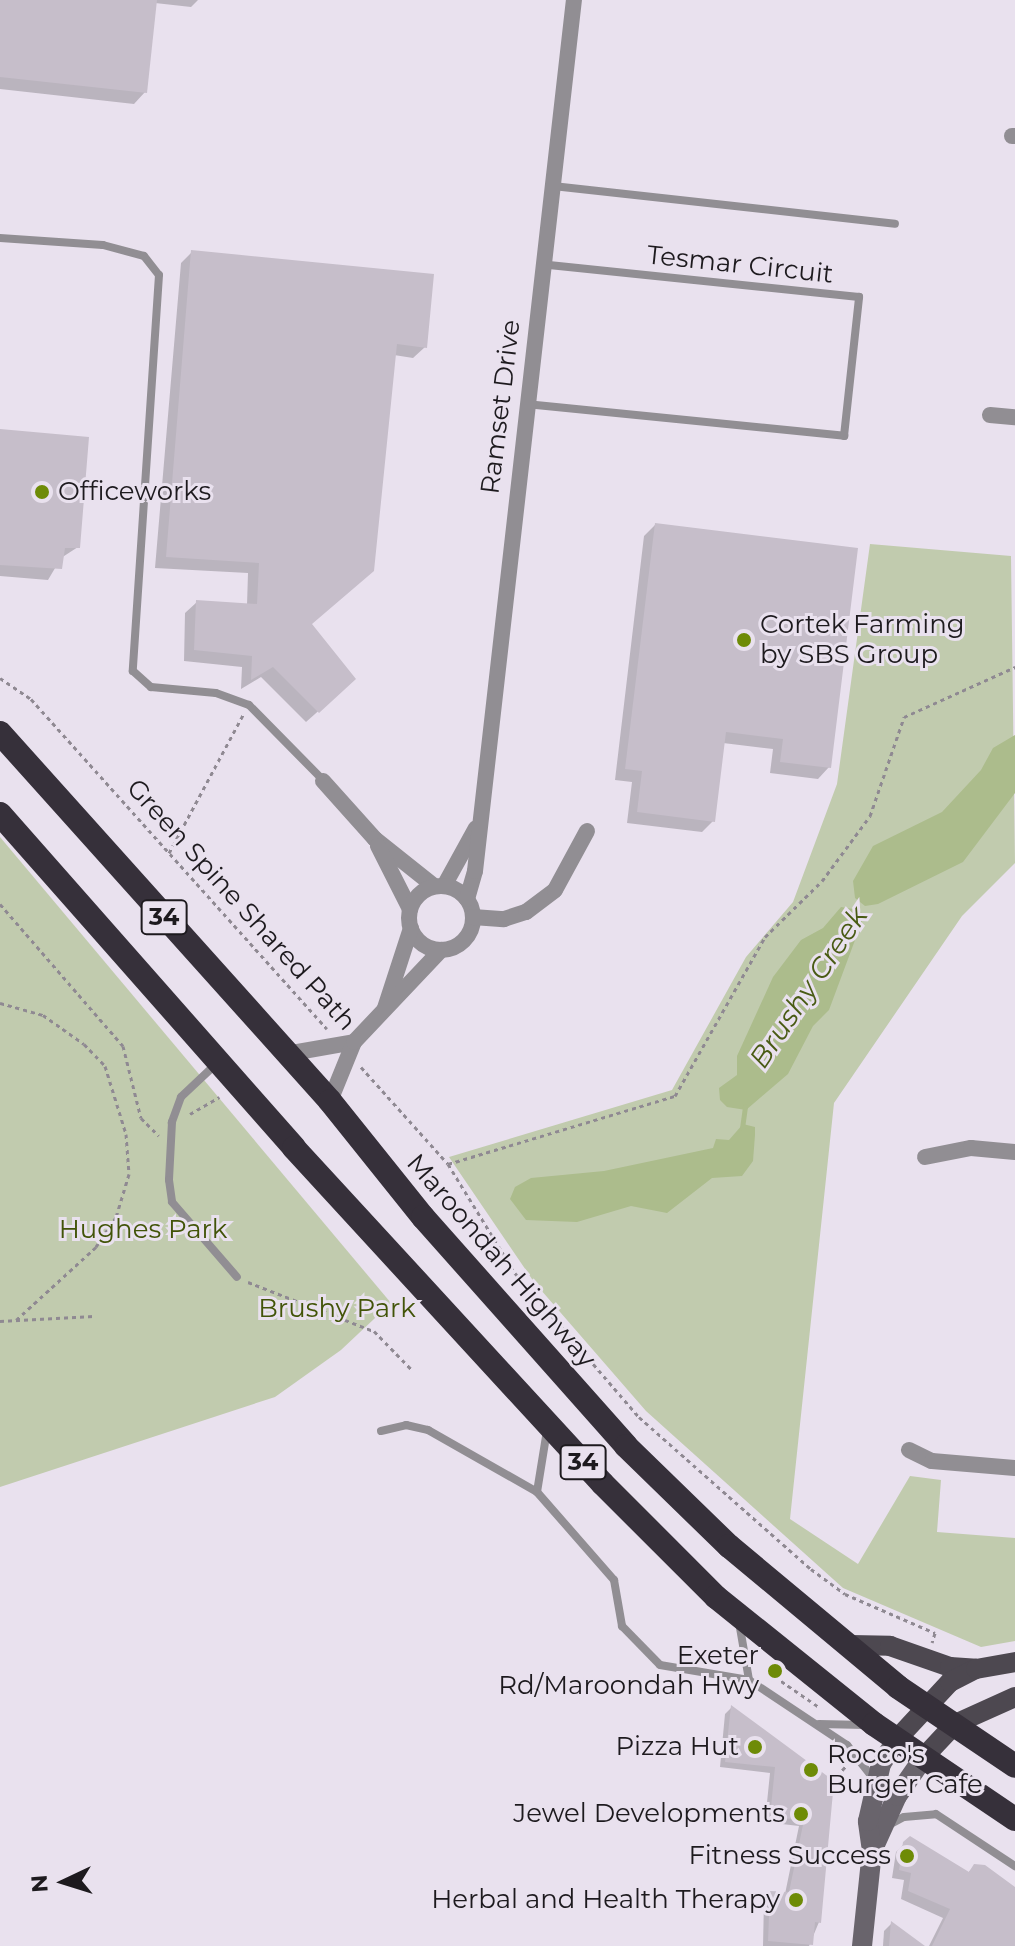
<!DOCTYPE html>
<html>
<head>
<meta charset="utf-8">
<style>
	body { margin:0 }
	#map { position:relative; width:1015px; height:1946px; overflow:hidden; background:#e9e1ee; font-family:Montserrat,sans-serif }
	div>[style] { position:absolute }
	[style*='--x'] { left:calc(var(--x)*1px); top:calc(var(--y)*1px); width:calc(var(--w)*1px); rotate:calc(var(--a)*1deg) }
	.green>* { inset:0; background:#c1cbae }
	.water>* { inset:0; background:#acbc8c }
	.shadow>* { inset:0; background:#0003 }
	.stream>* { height:5px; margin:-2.5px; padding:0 2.5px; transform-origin:2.5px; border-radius:2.5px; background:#acbc8c }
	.building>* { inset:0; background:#c6beca }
	.path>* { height:3px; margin-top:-1.5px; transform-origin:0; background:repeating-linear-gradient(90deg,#8f8992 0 4px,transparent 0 8px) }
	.lane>* { height:8px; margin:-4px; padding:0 4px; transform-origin:4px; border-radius:4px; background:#918e93 }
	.street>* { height:16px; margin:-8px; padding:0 8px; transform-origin:8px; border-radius:8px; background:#918e93 }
	.street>.ring { margin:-8px; padding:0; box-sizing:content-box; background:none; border:16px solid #918e93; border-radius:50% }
	.secondary>* { height:20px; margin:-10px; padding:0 10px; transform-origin:10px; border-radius:10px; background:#69646c }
	.primary>* { height:20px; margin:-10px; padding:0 10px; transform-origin:10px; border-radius:10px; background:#4d4850 }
	.highway>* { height:24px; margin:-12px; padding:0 12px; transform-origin:12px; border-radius:12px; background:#36303a }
	.dots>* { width:22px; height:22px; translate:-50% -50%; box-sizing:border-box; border:4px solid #e9e1ee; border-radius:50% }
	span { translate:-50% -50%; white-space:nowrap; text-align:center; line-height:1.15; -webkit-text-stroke:6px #e9e1ee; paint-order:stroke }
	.shield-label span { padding:2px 6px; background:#e9e1ee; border:2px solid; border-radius:6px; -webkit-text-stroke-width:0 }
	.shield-label { font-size:24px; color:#1d1a1e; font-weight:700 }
	.street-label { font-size:26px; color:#1d1a1e }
	.poi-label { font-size:26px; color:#1d1a1e }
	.left { translate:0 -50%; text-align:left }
	.right { translate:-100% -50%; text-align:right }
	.park-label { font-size:26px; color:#425408 }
	.water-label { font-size:28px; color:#495b14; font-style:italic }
	.north { position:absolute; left:24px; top:1842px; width:80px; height:80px; -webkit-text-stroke:6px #e9e1ee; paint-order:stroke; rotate:266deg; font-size:22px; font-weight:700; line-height:32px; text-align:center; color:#1d1a1e }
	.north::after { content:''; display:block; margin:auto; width:28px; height:36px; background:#1d1a1e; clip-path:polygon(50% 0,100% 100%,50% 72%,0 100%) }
</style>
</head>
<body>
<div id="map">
	<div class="green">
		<i style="clip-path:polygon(870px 544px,1011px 556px,1015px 863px,962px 916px,834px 1103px,790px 1519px,858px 1564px,910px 1476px,941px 1480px,937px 1532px,1015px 1538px,1015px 1641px,981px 1647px,843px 1588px,646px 1411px,534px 1282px,449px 1157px,672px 1090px,746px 957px,793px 902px,837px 784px)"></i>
		<i style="clip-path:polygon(0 837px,391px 1303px,341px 1350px,275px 1397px,0 1487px)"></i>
	</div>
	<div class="water">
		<i style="clip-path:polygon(1015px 735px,1015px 793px,963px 862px,878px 904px,865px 906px,855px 898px,853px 881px,873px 846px,942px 812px,981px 770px,993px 748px)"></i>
		<i style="clip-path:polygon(841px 907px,859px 910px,864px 916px,829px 1010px,813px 1026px,788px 1074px,746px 1110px,727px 1107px,720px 1100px,719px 1088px,737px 1075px,737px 1056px,773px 977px,801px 940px,823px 928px)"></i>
		<i style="clip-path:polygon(743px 1124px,755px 1127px,755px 1135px,753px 1161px,742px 1176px,712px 1178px,667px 1213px,631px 1206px,577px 1222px,526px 1220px,510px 1199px,515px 1187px,531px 1178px,604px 1171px,713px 1148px,716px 1139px,729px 1140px)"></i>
	</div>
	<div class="shadow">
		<i style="clip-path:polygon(0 0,198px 0,191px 7px,155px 3px,145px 92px,134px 104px,0 89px)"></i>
		<i style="clip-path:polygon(192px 252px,425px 347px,413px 358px,394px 355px,310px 625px,342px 690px,306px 722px,261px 677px,241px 689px,242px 667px,184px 661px,185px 613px,197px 602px,247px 605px,248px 573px,155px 568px,181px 263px)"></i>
		<i style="clip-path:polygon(0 431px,78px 547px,61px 558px,48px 580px,0 576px)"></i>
		<i style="clip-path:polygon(655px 525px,829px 767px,818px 779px,770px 773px,773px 749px,723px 743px,713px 821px,702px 832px,627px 823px,632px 782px,615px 780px,644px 536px)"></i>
		<i style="clip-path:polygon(731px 1708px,832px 1782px,819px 1922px,809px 1946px,763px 1946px,764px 1899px,770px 1893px,785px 1894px,799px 1826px,765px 1822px,770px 1773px,720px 1767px,725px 1714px)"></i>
		<i style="clip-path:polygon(910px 1838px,967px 1874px,974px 1866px,1015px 1891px,1015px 1946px,929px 1946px,943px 1918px,901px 1899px,904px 1880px,892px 1878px,896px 1852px)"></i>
		<i style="clip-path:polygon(892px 1923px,922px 1946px,883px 1946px,884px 1931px)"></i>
	</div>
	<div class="stream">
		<i style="--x:742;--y:1128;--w:22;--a:-82"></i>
	</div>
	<div class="building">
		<i style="clip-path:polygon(0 0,157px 0,147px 93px,0 77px)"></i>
		<i style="clip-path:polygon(191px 250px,434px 274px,427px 348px,397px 344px,374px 571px,312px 624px,356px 679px,319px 713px,273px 667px,251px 680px,252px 656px,194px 650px,196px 600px,257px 604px,259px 563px,166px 557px)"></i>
		<i style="clip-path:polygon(0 429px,89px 437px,80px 548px,65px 548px,62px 569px,0 565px)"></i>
		<i style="clip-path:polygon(655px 523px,858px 548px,831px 768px,780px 762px,783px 739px,726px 732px,715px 822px,637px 812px,642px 771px,625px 769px)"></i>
		<i style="clip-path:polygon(731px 1705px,834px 1781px,821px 1923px,815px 1922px,813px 1945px,768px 1941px,770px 1891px,789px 1892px,804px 1820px,770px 1817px,775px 1767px,725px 1762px)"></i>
		<i style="clip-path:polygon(910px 1836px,969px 1872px,974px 1864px,985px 1865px,1015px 1887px,1015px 1946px,932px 1946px,950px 1909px,908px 1891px,911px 1873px,899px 1870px,903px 1842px)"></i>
		<i style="clip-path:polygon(891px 1921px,925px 1946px,889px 1946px)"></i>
	</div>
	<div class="path">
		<i style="--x:0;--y:678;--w:37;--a:34"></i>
		<i style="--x:31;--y:699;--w:443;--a:48.1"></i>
		<i style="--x:169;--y:853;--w:157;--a:-61.8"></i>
		<i style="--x:0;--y:904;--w:188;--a:49.1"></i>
		<i style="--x:123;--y:1046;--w:74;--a:76"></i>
		<i style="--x:141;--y:1118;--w:25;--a:45"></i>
		<i style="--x:0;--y:1003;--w:45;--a:15.6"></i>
		<i style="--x:43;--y:1015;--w:50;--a:35.3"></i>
		<i style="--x:84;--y:1044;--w:30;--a:46"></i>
		<i style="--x:105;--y:1066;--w:71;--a:72.8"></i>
		<i style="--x:126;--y:1134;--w:40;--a:85.7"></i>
		<i style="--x:129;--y:1174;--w:45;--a:106.8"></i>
		<i style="--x:116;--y:1217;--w:36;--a:124"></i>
		<i style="--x:96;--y:1247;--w:108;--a:137.6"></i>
		<i style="--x:361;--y:1067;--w:130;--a:48.1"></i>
		<i style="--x:448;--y:1164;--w:128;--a:58.4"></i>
		<i style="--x:515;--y:1273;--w:190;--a:49.3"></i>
		<i style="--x:639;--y:1417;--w:230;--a:41.5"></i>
		<i style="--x:811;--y:1569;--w:42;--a:36.3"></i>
		<i style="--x:845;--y:1594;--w:98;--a:23.4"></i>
		<i style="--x:935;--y:1633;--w:10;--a:107"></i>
		<i style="--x:190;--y:1114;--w:34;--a:-30"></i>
		<i style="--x:448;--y:1164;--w:237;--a:-16.7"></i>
		<i style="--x:675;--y:1096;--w:183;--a:-60.5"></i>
		<i style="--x:765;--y:937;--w:80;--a:-44.5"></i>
		<i style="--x:822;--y:881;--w:81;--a:-53.6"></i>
		<i style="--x:870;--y:816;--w:105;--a:-71"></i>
		<i style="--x:904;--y:717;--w:122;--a:-24.2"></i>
		<i style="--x:248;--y:1282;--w:135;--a:21.3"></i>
		<i style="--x:374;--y:1331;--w:54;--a:45.7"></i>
		<i style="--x:0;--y:1321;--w:94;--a:-3"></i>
		<i style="--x:770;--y:1667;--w:5;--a:112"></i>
		<i style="--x:768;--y:1672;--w:62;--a:34.5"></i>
		<i style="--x:837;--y:1776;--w:13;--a:-48"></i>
	</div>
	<div class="lane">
		<i style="--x:553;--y:186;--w:344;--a:6.3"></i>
		<i style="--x:0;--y:238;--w:103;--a:3.9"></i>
		<i style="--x:103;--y:245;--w:42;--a:15"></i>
		<i style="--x:144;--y:256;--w:24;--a:52"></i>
		<i style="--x:159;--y:275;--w:397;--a:93.8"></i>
		<i style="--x:133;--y:671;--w:24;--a:42"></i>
		<i style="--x:151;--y:687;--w:65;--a:5.3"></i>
		<i style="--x:216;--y:693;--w:35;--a:20"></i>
		<i style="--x:249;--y:705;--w:105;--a:45.4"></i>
		<i style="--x:526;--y:404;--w:320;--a:5.7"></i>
		<i style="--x:844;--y:436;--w:140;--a:-83.8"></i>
		<i style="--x:859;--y:297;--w:319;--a:-174.1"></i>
		<i style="--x:216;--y:1064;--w:48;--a:136.7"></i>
		<i style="--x:181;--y:1097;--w:27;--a:110"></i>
		<i style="--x:172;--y:1122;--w:58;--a:93"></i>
		<i style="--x:169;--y:1180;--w:22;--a:82"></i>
		<i style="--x:172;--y:1202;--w:99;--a:49.1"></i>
		<i style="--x:381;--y:1431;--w:26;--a:-13"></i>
		<i style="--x:406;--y:1425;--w:23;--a:13"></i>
		<i style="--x:428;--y:1430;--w:125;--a:29.6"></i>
		<i style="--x:537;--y:1492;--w:117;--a:48.8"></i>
		<i style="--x:614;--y:1580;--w:47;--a:80.1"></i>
		<i style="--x:622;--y:1626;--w:54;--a:45.7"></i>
		<i style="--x:660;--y:1665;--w:90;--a:9.6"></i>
		<i style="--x:537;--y:1492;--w:63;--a:-80.8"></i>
		<i style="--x:739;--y:1622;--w:59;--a:80.2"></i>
		<i style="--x:749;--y:1680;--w:118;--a:33.6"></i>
		<i style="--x:847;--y:1745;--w:42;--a:51.8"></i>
		<i style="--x:819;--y:1724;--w:46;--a:1.2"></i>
		<i style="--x:887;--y:1826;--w:19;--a:-28"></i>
		<i style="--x:904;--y:1817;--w:32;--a:-5"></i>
		<i style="--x:936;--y:1814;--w:95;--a:33.4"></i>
	</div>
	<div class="street">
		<i style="--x:1012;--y:136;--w:3;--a:0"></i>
		<i style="--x:990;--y:415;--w:25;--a:5"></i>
		<i style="--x:323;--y:781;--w:78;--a:48.1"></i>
		<i style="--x:375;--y:839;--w:75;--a:38.5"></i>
		<i style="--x:378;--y:846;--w:71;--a:63.1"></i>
		<i style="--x:444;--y:886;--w:66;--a:-61.1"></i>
		<i class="ring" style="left:409px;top:886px;width:48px;height:48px"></i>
		<i style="--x:467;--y:899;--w:29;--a:-74"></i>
		<i style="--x:475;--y:871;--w:877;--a:-83.52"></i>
		<i style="--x:473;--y:917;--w:31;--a:4"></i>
		<i style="--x:504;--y:919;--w:23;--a:-18"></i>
		<i style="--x:526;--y:912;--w:36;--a:-37"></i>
		<i style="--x:555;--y:890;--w:67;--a:-61.5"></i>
		<i style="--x:385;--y:1008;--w:84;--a:-72"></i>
		<i style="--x:286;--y:1054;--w:69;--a:-10"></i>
		<i style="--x:330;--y:1101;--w:64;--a:-67.9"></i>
		<i style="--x:354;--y:1042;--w:127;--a:-46.6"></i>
		<i style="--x:925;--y:1157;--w:47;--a:-11.1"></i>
		<i style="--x:971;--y:1148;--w:44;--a:5.2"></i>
		<i style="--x:909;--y:1450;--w:25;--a:26"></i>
		<i style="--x:932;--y:1461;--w:83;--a:4.8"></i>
	</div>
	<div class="secondary">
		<i style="--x:872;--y:1851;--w:60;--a:-65.6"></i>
		<i style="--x:897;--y:1796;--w:47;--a:-55.3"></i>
		<i style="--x:862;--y:1946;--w:96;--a:-84"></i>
		<i style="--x:872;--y:1851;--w:30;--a:-98"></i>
		<i style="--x:868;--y:1821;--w:58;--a:-77.2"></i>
		<i style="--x:881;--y:1764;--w:30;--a:-57"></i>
	</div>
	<div class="primary">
		<i style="--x:851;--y:1645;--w:39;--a:1"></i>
		<i style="--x:890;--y:1646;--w:64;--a:19.3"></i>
		<i style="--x:950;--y:1667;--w:26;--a:4"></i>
		<i style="--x:897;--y:1739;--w:78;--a:-47.1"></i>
		<i style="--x:950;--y:1682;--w:29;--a:-27"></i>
		<i style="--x:976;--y:1669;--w:40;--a:-10"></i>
		<i style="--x:924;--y:1757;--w:45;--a:-46.8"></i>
		<i style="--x:955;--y:1724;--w:66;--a:-24.2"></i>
	</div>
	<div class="highway">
		<i style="--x:0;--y:733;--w:494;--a:48.1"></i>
		<i style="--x:330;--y:1101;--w:149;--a:51.3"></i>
		<i style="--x:423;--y:1217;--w:306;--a:48.4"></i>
		<i style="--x:626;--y:1446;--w:144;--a:44.2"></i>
		<i style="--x:729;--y:1546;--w:220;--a:39.8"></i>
		<i style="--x:898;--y:1687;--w:141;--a:34"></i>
		<i style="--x:0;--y:814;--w:445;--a:48.6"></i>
		<i style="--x:294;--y:1148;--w:456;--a:47.4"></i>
		<i style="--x:603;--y:1484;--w:160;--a:45"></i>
		<i style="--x:716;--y:1597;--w:203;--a:38.8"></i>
		<i style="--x:874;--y:1724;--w:170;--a:34"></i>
	</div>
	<div class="dots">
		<i style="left:42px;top:492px;background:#6e8b07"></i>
		<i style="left:744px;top:640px;background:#6e8b07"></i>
		<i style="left:775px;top:1671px;background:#6e8b07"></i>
		<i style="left:755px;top:1747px;background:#6e8b07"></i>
		<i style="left:811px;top:1770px;background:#6e8b07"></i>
		<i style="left:801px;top:1814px;background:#6e8b07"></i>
		<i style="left:907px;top:1856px;background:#6e8b07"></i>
		<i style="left:796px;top:1900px;background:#6e8b07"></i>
	</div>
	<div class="shield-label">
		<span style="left:164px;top:917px">34</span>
		<span style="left:583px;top:1462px">34</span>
	</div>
	<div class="street-label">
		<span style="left:740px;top:265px;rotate:6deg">Tesmar Circuit</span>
		<span style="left:501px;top:407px;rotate:-83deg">Ramset Drive</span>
		<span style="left:241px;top:905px;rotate:48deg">Green Spine Shared Path</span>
		<span style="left:501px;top:1261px;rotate:49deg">Maroondah Highway</span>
	</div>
	<div class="poi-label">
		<span class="left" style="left:58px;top:492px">Officeworks</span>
		<span class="left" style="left:760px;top:640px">Cortek Farming<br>by SBS Group</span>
		<span class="right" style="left:759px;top:1671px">Exeter<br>Rd/Maroondah Hwy</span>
		<span class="right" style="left:739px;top:1747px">Pizza Hut</span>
		<span class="left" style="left:827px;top:1770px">Rocco's<br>Burger Cafe</span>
		<span class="right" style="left:785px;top:1814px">Jewel Developments</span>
		<span class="right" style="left:891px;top:1856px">Fitness Success</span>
		<span class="right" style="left:780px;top:1900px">Herbal and Health Therapy</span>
	</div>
	<div class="park-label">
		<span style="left:143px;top:1230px">Hughes Park</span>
		<span style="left:337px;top:1309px">Brushy Park</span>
	</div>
	<div class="water-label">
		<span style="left:808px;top:987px;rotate:-56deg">Brushy Creek</span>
	</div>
	<div class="north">N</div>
</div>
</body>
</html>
